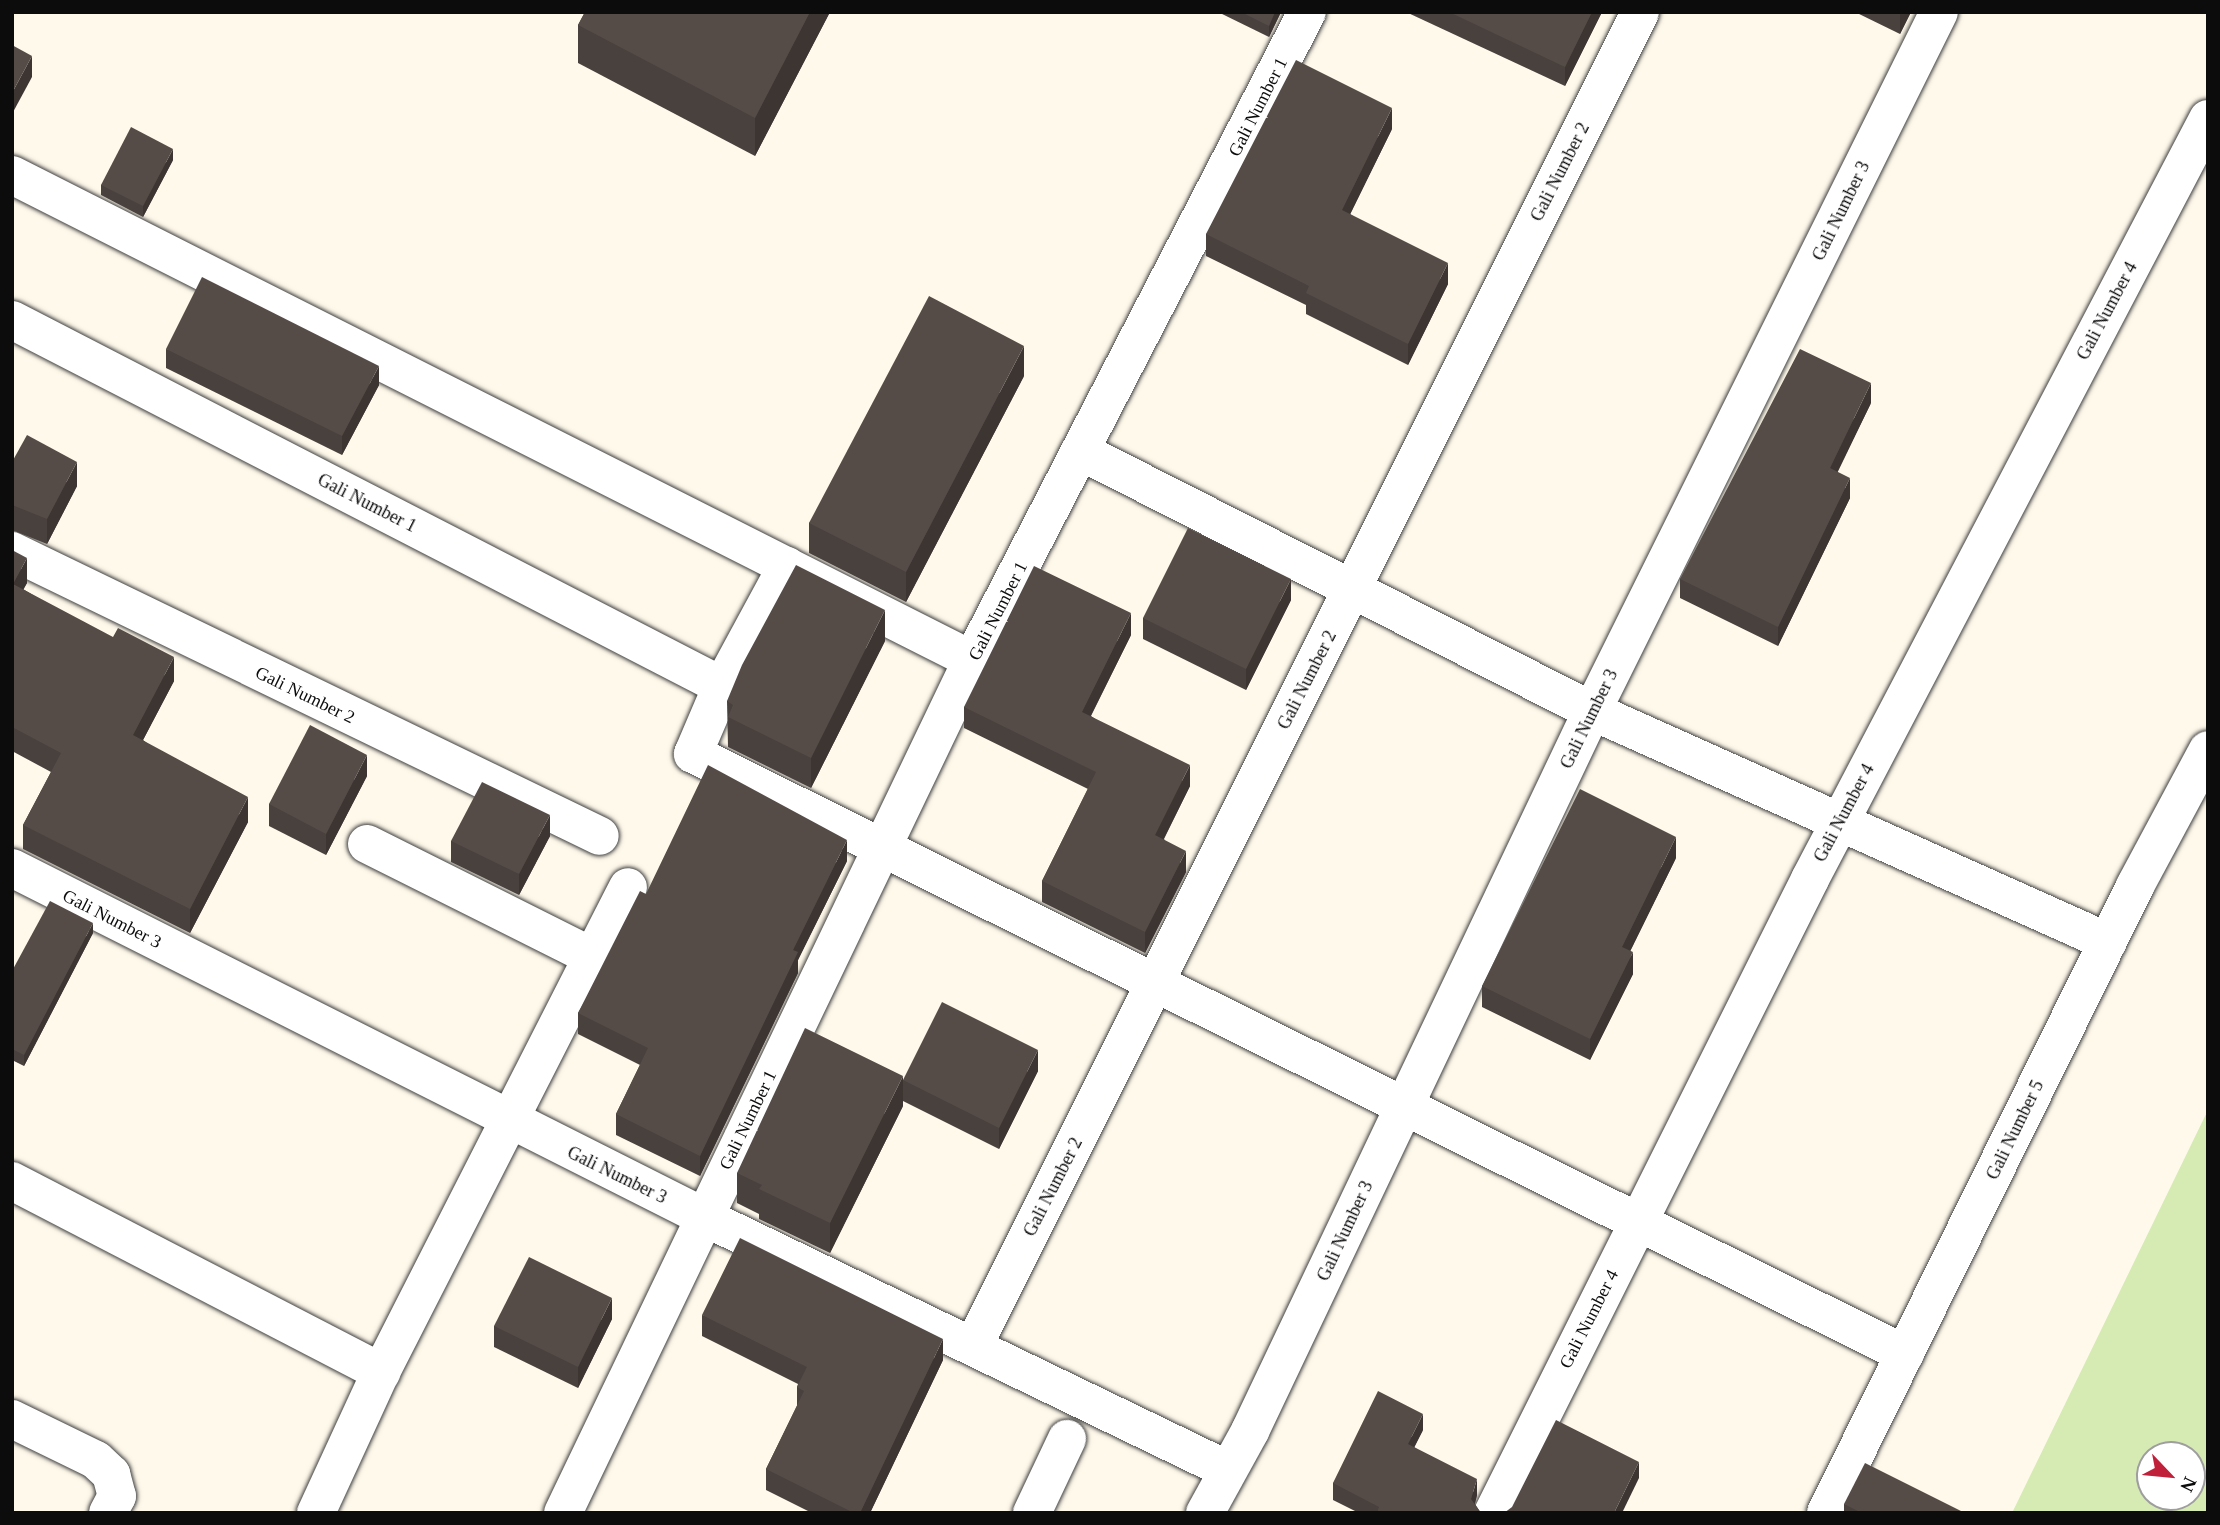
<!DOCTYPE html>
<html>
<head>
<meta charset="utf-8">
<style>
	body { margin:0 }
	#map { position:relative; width:2220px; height:1525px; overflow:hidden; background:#fff9eb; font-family:"Times New Roman",serif }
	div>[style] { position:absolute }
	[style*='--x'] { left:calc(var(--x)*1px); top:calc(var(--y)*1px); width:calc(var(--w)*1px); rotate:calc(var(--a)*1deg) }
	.green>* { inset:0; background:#d6eab4 }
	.roads { filter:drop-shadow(0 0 2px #3f3f3f) drop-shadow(0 0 2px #3f3f3f) }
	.minor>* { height:38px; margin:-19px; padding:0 19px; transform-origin:19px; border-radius:19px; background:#fff }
	.wall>* { inset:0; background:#49413e }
	.shaded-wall>* { inset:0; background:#3c3532 }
	.building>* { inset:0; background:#554c48 }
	span { translate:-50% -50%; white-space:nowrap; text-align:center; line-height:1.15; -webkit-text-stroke:7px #fff; paint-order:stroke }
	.street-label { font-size:18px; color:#0c0c0c }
	.frame { position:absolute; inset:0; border:14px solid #0c0c0c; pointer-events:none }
	.north { position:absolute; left:2136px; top:1441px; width:70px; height:70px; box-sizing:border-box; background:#fff; border:2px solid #9e9e9e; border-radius:50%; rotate:116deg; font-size:19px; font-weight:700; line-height:28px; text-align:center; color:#0c0c0c }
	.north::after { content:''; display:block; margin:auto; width:24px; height:32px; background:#c02039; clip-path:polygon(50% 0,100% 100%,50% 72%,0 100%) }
</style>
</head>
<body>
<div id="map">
	<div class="green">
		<i style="clip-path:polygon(evenodd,2208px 1110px,2208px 1513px,2012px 1513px,2208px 1110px,2150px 1455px,2192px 1455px,2192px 1497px,2150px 1497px,2150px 1455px)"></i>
	</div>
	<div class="roads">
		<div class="minor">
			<i style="--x:12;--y:175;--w:1076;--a:26.8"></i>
			<i style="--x:12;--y:320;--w:799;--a:27.27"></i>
			<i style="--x:1080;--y:451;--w:574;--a:26.92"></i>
			<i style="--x:1592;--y:711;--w:565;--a:24.12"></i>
			<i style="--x:12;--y:551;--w:653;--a:25.86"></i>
			<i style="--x:787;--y:566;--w:136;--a:118.4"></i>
			<i style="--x:722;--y:686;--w:74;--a:113.1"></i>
			<i style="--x:693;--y:754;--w:1352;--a:26.34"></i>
			<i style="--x:367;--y:844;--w:253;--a:26.6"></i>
			<i style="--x:12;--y:868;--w:773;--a:26.76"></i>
			<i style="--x:702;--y:1216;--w:584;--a:25.78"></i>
			<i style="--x:12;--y:1181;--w:416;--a:27.4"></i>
			<i style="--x:973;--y:1347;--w:1492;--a:-63.45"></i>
			<i style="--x:12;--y:1419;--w:93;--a:26"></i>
			<i style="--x:96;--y:1460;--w:21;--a:43"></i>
			<i style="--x:111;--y:1474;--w:23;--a:75"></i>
			<i style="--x:117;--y:1496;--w:19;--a:118"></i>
			<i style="--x:316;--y:1513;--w:155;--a:-65.3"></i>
			<i style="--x:381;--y:1372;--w:544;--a:-63.01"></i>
			<i style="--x:563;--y:1513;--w:946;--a:-64.38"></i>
			<i style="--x:972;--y:660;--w:729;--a:-62.66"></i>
			<i style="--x:1032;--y:1513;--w:82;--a:-64.7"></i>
			<i style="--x:1205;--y:1513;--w:94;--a:-61.2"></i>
			<i style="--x:1250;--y:1431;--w:797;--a:-64.59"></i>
			<i style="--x:1592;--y:711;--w:780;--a:-63.6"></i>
			<i style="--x:1493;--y:1513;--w:709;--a:-63.43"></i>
			<i style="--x:1810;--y:879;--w:858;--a:-62.36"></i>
			<i style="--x:1826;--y:1513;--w:699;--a:-63.76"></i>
			<i style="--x:2135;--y:886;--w:154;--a:-61.8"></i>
		</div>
	</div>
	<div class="wall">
		<i style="clip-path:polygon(585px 12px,830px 12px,755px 156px,578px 63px,578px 25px)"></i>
		<i style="clip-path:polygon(1218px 12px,1281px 12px,1269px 37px)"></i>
		<i style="clip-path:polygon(1406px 12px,1602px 12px,1565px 86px)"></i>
		<i style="clip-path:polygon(1855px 12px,1911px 12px,1900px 34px)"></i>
		<i style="clip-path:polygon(1392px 129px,1350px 214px,1448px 284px,1408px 365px,1306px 314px,1306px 305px,1206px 256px,1206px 234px)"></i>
		<i style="clip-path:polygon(173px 160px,143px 217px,101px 195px,101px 185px)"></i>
		<i style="clip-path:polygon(166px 349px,379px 385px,342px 455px,166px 368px)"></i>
		<i style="clip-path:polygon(1024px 376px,906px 602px,809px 553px,809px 523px)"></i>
		<i style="clip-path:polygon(1871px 403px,1837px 472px,1850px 498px,1778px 646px,1680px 598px,1680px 579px)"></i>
		<i style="clip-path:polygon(12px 462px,77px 486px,47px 544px,12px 530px)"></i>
		<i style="clip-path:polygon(12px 550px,27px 583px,23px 589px,174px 681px,143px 740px,248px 822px,190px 933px,23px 849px,23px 825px,51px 772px,12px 751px)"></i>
		<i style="clip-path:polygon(1291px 600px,1246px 690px,1143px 639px,1143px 618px)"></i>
		<i style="clip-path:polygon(1131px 635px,1091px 716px,1190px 786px,1164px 839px,1186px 872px,1145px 953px,1042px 902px,1042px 881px,1088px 789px,964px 728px,964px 707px)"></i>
		<i style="clip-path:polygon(885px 641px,811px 788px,728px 747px,727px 701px)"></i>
		<i style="clip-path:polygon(367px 776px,326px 855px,269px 826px,269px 804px)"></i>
		<i style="clip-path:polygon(550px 836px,519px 895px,451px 862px,451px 841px)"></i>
		<i style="clip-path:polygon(1676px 858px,1630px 951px,1633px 974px,1590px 1060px,1482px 1007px,1482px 986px)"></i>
		<i style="clip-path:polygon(847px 861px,798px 960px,798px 973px,700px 1176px,616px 1135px,616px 1114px,640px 1065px,578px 1034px,578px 1013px,646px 894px)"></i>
		<i style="clip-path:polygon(93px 933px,24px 1066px,12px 1060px,12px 971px)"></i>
		<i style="clip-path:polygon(1038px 1071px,999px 1149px,903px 1101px,903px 1080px)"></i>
		<i style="clip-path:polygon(903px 1106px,830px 1253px,759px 1219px,759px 1214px,737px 1203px,737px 1173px)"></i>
		<i style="clip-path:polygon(702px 1315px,943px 1360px,870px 1513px,812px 1513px,766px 1490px,766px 1469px,797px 1406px,797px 1387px,798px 1384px,702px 1336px)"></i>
		<i style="clip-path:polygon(612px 1319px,578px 1388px,494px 1347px,494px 1326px)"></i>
		<i style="clip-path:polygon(1423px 1430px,1414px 1447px,1477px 1495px,1475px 1504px,1481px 1513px,1359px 1513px,1333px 1500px,1333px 1483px)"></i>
		<i style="clip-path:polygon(1844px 1504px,1965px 1513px,1844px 1513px)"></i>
	</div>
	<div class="shaded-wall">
		<i style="clip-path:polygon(810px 12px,830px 12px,755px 156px,755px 118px)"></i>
		<i style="clip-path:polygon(1275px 12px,1281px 12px,1269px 37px,1269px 26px)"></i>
		<i style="clip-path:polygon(1592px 12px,1602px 12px,1565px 86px,1565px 67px)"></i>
		<i style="clip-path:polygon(1900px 12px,1911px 12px,1900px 34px)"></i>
		<i style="clip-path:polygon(32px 56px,32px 77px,12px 114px,12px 93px)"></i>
		<i style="clip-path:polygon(1392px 108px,1392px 129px,1342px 231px,1342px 210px)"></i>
		<i style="clip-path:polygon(173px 149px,173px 160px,143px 217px,143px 206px)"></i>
		<i style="clip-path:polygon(1448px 263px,1448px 284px,1408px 365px,1408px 344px)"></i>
		<i style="clip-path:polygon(1024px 346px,1024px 376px,906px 602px,906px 572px)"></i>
		<i style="clip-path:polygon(379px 366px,379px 385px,342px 455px,342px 436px)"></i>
		<i style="clip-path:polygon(1871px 383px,1871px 403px,1830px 488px,1830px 468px)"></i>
		<i style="clip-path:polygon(77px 462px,77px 486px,47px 544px,47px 519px)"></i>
		<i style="clip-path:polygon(1850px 478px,1850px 498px,1778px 646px,1778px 627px)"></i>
		<i style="clip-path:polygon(27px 558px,27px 583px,13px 609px,13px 584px)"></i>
		<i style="clip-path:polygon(1291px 579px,1291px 600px,1246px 690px,1246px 669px)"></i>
		<i style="clip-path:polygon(885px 610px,885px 641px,811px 788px,811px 758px)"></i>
		<i style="clip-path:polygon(1131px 613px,1131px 635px,1082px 733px,1082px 712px)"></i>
		<i style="clip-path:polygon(174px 657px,174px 681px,133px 759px,133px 735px)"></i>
		<i style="clip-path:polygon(367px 755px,367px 776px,326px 855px,326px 834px)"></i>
		<i style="clip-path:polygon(1190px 765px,1190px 786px,1155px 856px,1155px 835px)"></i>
		<i style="clip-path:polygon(248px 797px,248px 822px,190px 933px,190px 909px)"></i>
		<i style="clip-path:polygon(550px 815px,550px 836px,519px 895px,519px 874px)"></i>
		<i style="clip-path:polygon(1676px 837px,1676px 858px,1622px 968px,1622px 947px)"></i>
		<i style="clip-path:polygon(847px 840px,847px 861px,798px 960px,798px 973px,700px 1176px,700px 1156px,793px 950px)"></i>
		<i style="clip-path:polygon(1186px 851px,1186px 872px,1145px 953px,1145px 932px)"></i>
		<i style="clip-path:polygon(93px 923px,93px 933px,24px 1066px,24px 1055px)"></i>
		<i style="clip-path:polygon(1633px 952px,1633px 974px,1590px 1060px,1590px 1039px)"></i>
		<i style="clip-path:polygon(1038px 1050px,1038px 1071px,999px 1149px,999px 1128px)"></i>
		<i style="clip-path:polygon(903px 1076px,903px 1106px,830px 1253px,830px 1223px)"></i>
		<i style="clip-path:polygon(612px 1298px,612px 1319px,578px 1388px,578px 1367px)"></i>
		<i style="clip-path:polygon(943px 1339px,943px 1360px,870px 1513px,860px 1513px)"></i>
		<i style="clip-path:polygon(1423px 1414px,1423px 1430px,1408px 1460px,1408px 1444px)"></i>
		<i style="clip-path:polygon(1639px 1462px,1639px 1478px,1622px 1513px,1614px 1513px)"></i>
		<i style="clip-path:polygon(1477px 1479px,1477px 1495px,1472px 1513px,1471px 1499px)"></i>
	</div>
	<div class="building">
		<i style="clip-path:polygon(585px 12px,810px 12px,755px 118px,578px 25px)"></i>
		<i style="clip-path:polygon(1241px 12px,1275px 12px,1269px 26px)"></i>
		<i style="clip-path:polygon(1449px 12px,1592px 12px,1565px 67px)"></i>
		<i style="clip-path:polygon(12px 45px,32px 56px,12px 93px)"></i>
		<i style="clip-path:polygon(1296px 60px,1392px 108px,1342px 210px,1448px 263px,1408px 344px,1306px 293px,1309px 286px,1206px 234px)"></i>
		<i style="clip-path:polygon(131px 127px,173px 149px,143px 206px,101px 185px)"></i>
		<i style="clip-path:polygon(202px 277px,379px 366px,342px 436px,166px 349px)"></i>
		<i style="clip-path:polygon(929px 296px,1024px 346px,906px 572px,809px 523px)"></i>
		<i style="clip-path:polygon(1800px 349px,1871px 383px,1830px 468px,1850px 478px,1778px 627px,1680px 579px)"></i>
		<i style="clip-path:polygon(27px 435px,77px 462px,47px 519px,12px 505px,12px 462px)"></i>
		<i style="clip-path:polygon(1188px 528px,1291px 579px,1246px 669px,1143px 618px)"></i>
		<i style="clip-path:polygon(12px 550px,27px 558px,13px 584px,113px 637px,118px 628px,174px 657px,133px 735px,248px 797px,190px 909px,23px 825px,61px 753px,12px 727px)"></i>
		<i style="clip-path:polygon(796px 565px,885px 610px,811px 758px,728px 717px,733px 705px,727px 701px,742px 665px)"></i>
		<i style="clip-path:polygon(1034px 566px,1131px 613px,1082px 712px,1190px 765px,1155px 835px,1186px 851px,1145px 932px,1042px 881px,1096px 772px,964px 707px)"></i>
		<i style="clip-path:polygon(310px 725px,367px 755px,326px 834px,269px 804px)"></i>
		<i style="clip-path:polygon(708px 765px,847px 840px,793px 950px,798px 952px,700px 1156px,616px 1114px,648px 1048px,578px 1013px,640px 891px,646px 894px)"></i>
		<i style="clip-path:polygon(482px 782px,550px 815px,519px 874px,451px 841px)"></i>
		<i style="clip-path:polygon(1580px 789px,1676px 837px,1622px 947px,1633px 952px,1590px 1039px,1482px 986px)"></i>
		<i style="clip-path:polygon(50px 901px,93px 923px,24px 1055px,12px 1049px,12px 971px)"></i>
		<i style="clip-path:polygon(942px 1002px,1038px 1050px,999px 1128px,903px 1080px)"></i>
		<i style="clip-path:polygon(805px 1028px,903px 1076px,830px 1223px,759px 1189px,762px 1185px,737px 1173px)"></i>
		<i style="clip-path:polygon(740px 1238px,943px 1339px,860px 1513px,854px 1513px,766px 1469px,804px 1391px,797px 1387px,807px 1367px,702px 1315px)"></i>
		<i style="clip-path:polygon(529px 1257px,612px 1298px,578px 1367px,494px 1326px)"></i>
		<i style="clip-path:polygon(1378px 1391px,1423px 1414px,1408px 1444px,1477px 1479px,1471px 1499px,1481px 1513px,1377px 1513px,1379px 1507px,1333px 1483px)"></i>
		<i style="clip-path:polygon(1556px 1420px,1639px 1462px,1614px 1513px,1504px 1513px,1512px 1507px)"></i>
		<i style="clip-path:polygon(1865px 1463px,1965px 1513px,1862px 1513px,1844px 1504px)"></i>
	</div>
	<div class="street-label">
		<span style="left:1258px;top:107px;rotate:-63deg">Gali Number 1</span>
		<span style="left:1560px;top:172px;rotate:-63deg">Gali Number 2</span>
		<span style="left:1841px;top:211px;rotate:-64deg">Gali Number 3</span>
		<span style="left:2107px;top:311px;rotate:-62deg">Gali Number 4</span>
		<span style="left:367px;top:503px;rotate:27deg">Gali Number 1</span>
		<span style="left:998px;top:611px;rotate:-63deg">Gali Number 1</span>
		<span style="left:1307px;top:680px;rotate:-63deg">Gali Number 2</span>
		<span style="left:305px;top:695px;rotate:26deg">Gali Number 2</span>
		<span style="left:1589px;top:719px;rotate:-64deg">Gali Number 3</span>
		<span style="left:1844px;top:813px;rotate:-62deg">Gali Number 4</span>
		<span style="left:112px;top:919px;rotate:27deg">Gali Number 3</span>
		<span style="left:748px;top:1120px;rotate:-64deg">Gali Number 1</span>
		<span style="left:2015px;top:1130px;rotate:-64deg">Gali Number 5</span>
		<span style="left:617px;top:1175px;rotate:26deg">Gali Number 3</span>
		<span style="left:1053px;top:1187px;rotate:-63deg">Gali Number 2</span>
		<span style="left:1345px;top:1231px;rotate:-65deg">Gali Number 3</span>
		<span style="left:1589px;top:1319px;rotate:-63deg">Gali Number 4</span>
	</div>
	<div class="frame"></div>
	<div class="north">N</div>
</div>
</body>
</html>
